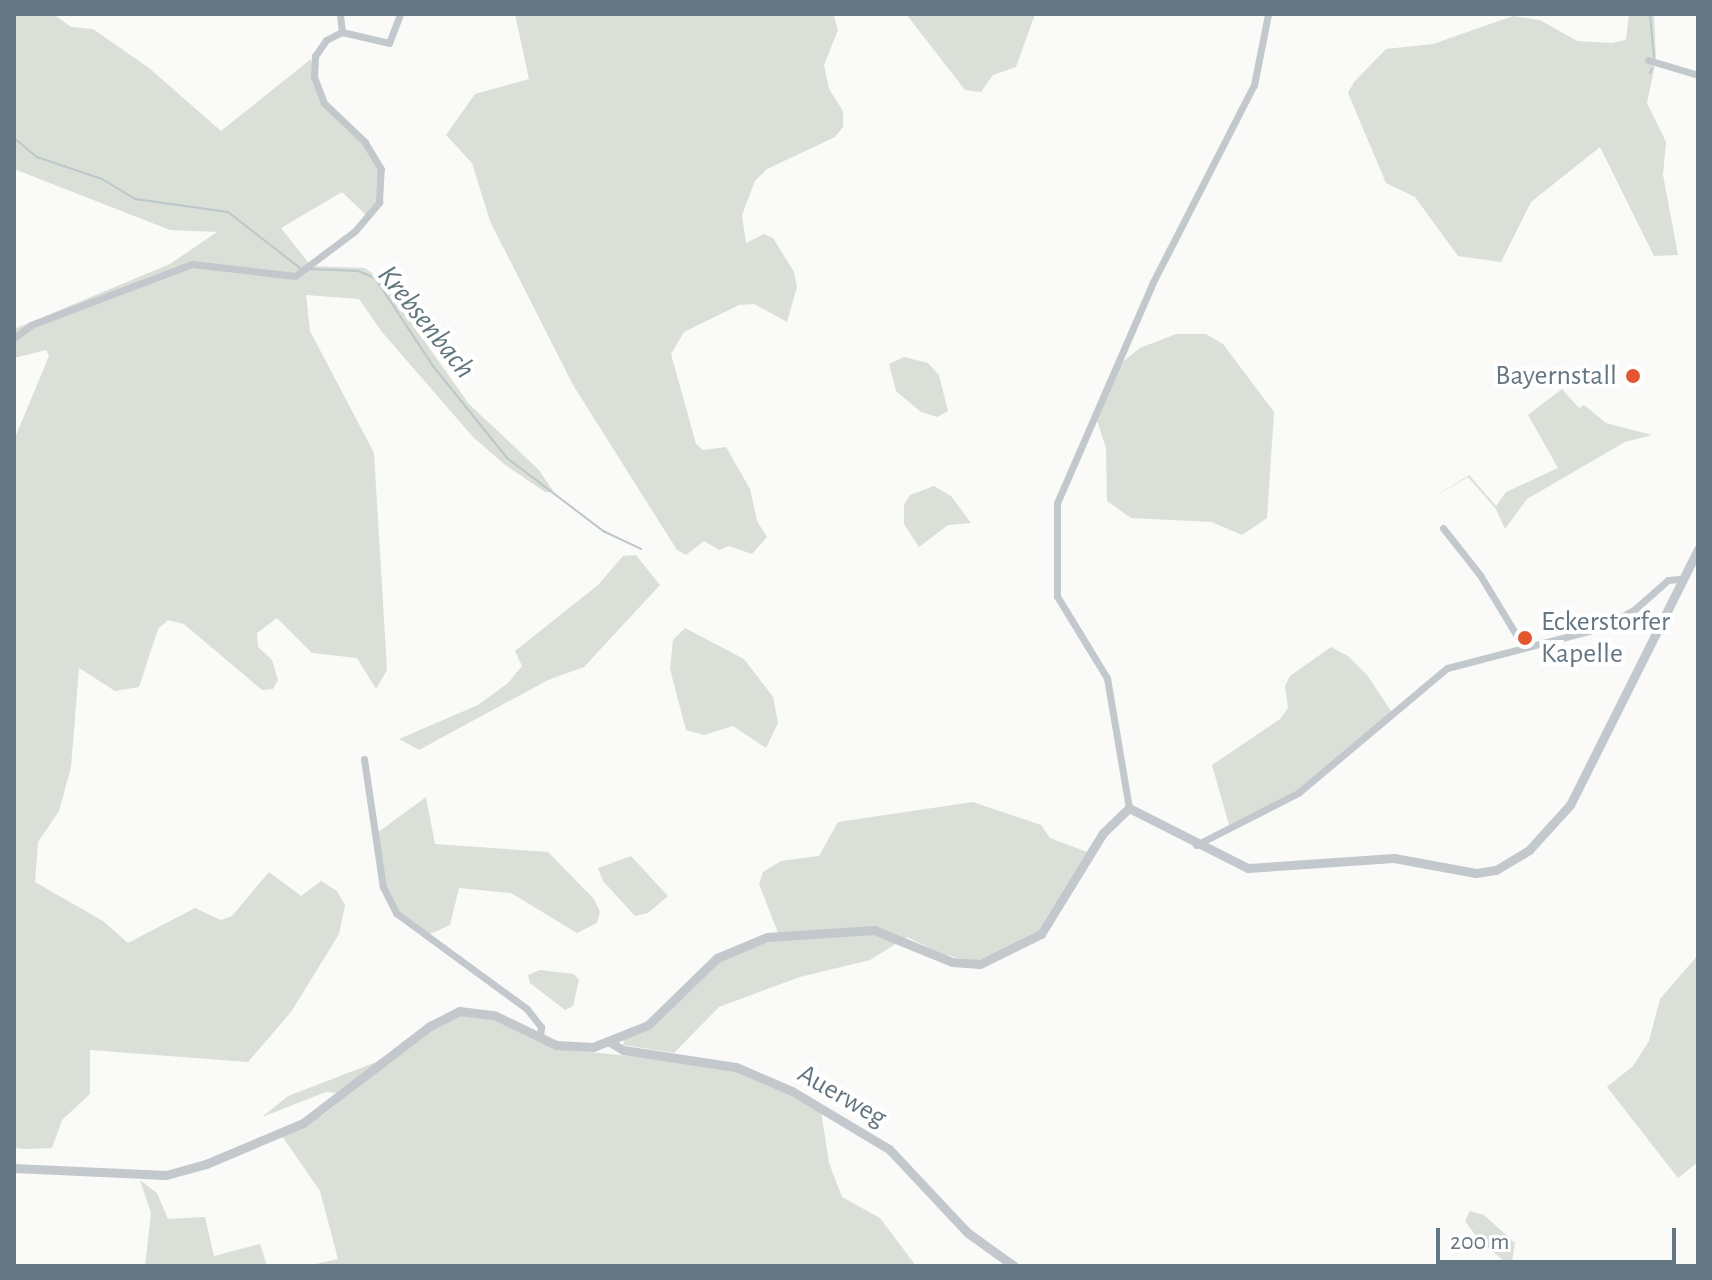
<!DOCTYPE html>
<html>
<head>
<meta charset="utf-8">
<style>
	body { margin:0 }
	#map { position:relative; width:1712px; height:1280px; overflow:hidden; background:#fafaf8; font-family:"Alegreya Sans",sans-serif }
	div>[style] { position:absolute }
	[style*='--x'] { left:calc(var(--x)*1px); top:calc(var(--y)*1px); width:calc(var(--w)*1px); rotate:calc(var(--a)*1deg) }
	.green>* { inset:0; background:#dadfd7 }
	.stream>* { height:2px; margin:-1px; padding:0 1px; transform-origin:1px; border-radius:1px; background:#bbc7cb }
	.minor>* { height:7px; margin:-3.5px; padding:0 3.5px; transform-origin:3.5px; border-radius:3.5px; background:#c3c8cc }
	.tertiary>* { height:9px; margin:-4.5px; padding:0 4.5px; transform-origin:4.5px; border-radius:4.5px; background:#c3c8cc }
	.dots>* { width:22px; height:22px; translate:-50% -50%; box-sizing:border-box; border:4px solid #fff; border-radius:50% }
	span { translate:-50% -50%; white-space:nowrap; text-align:center; line-height:1.15; -webkit-text-stroke:8px #fff; paint-order:stroke }
	.poi-label { font-size:28px; color:#657683 }
	.right { translate:-100% -50%; text-align:right }
	.left { translate:0 -50%; text-align:left }
	.street-label { font-size:28px; color:#657683 }
	.water-label { font-size:30px; color:#60757c; font-style:italic }
	.frame { position:absolute; inset:0; border:16px solid #657683; pointer-events:none }
	.scale { position:absolute; left:1436px; top:1228px; width:240px; height:36px; box-sizing:border-box; border:4px solid #657683; border-top:0; padding-left:10px; font-size:24px; line-height:28px; white-space:nowrap; color:#657683; -webkit-text-stroke:6px #fff; paint-order:stroke }
</style>
</head>
<body>
<div id="map">
	<div class="green">
		<i style="clip-path:polygon(14px 14px,53px 14px,71px 27px,93px 29px,149px 68px,221px 131px,311px 59px,321px 102px,366px 145px,380px 171px,377px 202px,368px 217px,342px 192px,281px 228px,311px 266px,365px 268px,381px 280px,469px 404px,538px 469px,554px 492px,545px 492px,504px 464px,473px 437px,382px 332px,359px 299px,306px 295px,310px 331px,374px 453px,387px 670px,376px 689px,357px 658px,312px 653px,277px 618px,257px 633px,258px 647px,272px 660px,278px 680px,273px 689px,262px 690px,184px 624px,168px 620px,158px 629px,139px 687px,115px 691px,79px 668px,71px 767px,59px 811px,38px 842px,35px 882px,103px 921px,128px 943px,195px 908px,221px 920px,232px 916px,269px 872px,301px 896px,321px 881px,337px 891px,345px 905px,339px 934px,291px 1012px,248px 1062px,90px 1050px,90px 1094px,62px 1120px,52px 1148px,27px 1149px,14px 1148px,14px 440px,49px 356px,46px 350px,14px 358px,14px 329px,170px 264px,217px 232px,170px 230px,14px 169px)"></i>
		<i style="clip-path:polygon(515px 14px,834px 16px,838px 30px,824px 65px,829px 89px,843px 111px,843px 127px,835px 137px,767px 169px,755px 181px,742px 215px,746px 243px,764px 234px,773px 238px,794px 272px,797px 287px,787px 322px,754px 304px,739px 305px,684px 332px,671px 354px,696px 444px,703px 450px,726px 447px,750px 489px,757px 521px,767px 537px,752px 554px,729px 546px,719px 550px,704px 541px,686px 555px,677px 550px,573px 385px,490px 221px,472px 163px,446px 135px,475px 94px,529px 79px)"></i>
		<i style="clip-path:polygon(906px 14px,1035px 14px,1016px 67px,993px 75px,981px 92px,965px 90px)"></i>
		<i style="clip-path:polygon(1629px 14px,1654px 14px,1656px 60px,1647px 103px,1666px 142px,1663px 175px,1678px 255px,1654px 256px,1600px 147px,1531px 202px,1501px 262px,1458px 256px,1415px 197px,1386px 183px,1348px 93px,1354px 82px,1386px 49px,1433px 44px,1513px 16px,1540px 20px,1577px 41px,1612px 43px,1626px 40px)"></i>
		<i style="clip-path:polygon(1176px 334px,1206px 334px,1223px 344px,1274px 412px,1267px 518px,1242px 535px,1212px 522px,1131px 518px,1107px 501px,1106px 448px,1096px 417px,1120px 364px,1140px 348px)"></i>
		<i style="clip-path:polygon(904px 357px,928px 363px,939px 375px,948px 411px,937px 417px,921px 412px,896px 391px,889px 364px)"></i>
		<i style="clip-path:polygon(1562px 389px,1579px 408px,1584px 405px,1606px 423px,1652px 435px,1625px 442px,1527px 499px,1505px 529px,1496px 509px,1468px 477px,1431px 499px,1469px 475px,1496px 506px,1506px 492px,1558px 468px,1528px 415px)"></i>
		<i style="clip-path:polygon(934px 486px,951px 496px,971px 523px,948px 525px,919px 547px,904px 524px,904px 505px,910px 495px)"></i>
		<i style="clip-path:polygon(636px 555px,660px 585px,584px 667px,548px 680px,419px 750px,399px 739px,478px 705px,508px 683px,522px 666px,515px 651px,598px 585px,623px 556px)"></i>
		<i style="clip-path:polygon(685px 628px,744px 659px,773px 697px,778px 723px,766px 748px,733px 726px,704px 735px,686px 730px,670px 669px,673px 640px)"></i>
		<i style="clip-path:polygon(1331px 647px,1348px 656px,1367px 675px,1393px 714px,1294px 793px,1229px 825px,1212px 765px,1280px 719px,1288px 708px,1285px 686px,1290px 676px)"></i>
		<i style="clip-path:polygon(426px 797px,435px 844px,548px 852px,594px 899px,600px 912px,597px 923px,577px 933px,511px 893px,459px 888px,450px 925px,428px 935px,396px 909px,384px 883px,377px 833px)"></i>
		<i style="clip-path:polygon(973px 802px,1041px 825px,1050px 838px,1087px 852px,1037px 933px,975px 962px,942px 954px,907px 937px,870px 960px,800px 977px,719px 1007px,674px 1053px,623px 1045px,624px 1039px,645px 1030px,720px 960px,780px 938px,759px 884px,763px 872px,781px 861px,819px 856px,838px 822px)"></i>
		<i style="clip-path:polygon(631px 856px,668px 896px,648px 913px,635px 916px,603px 881px,598px 868px)"></i>
		<i style="clip-path:polygon(1698px 955px,1698px 1162px,1678px 1178px,1607px 1087px,1633px 1066px,1649px 1041px,1660px 999px)"></i>
		<i style="clip-path:polygon(540px 970px,574px 974px,579px 980px,573px 1006px,565px 1010px,530px 983px,528px 975px)"></i>
		<i style="clip-path:polygon(461px 1014px,489px 1017px,560px 1049px,717px 1065px,763px 1080px,821px 1111px,829px 1163px,842px 1197px,880px 1218px,916px 1266px,307px 1266px,338px 1259px,320px 1191px,282px 1136px,324px 1114px,433px 1028px)"></i>
		<i style="clip-path:polygon(379px 1061px,340px 1093px,326px 1092px,262px 1117px,288px 1096px)"></i>
		<i style="clip-path:polygon(140px 1180px,157px 1193px,168px 1219px,205px 1217px,214px 1256px,260px 1244px,267px 1266px,145px 1266px,151px 1213px)"></i>
		<i style="clip-path:polygon(1470px 1211px,1484px 1215px,1515px 1243px,1512px 1261px,1505px 1262px,1479px 1240px,1465px 1221px)"></i>
	</div>
	<div class="stream">
		<i style="--x:1650;--y:14;--w:43;--a:84.7"></i>
		<i style="--x:1650;--y:73;--w:5;--a:-68"></i>
		<i style="--x:14;--y:138;--w:30;--a:40"></i>
		<i style="--x:37;--y:157;--w:69;--a:18.7"></i>
		<i style="--x:102;--y:179;--w:39;--a:31"></i>
		<i style="--x:135;--y:199;--w:94;--a:8"></i>
		<i style="--x:228;--y:212;--w:91;--a:37.9"></i>
		<i style="--x:310;--y:269;--w:48;--a:2.4"></i>
		<i style="--x:358;--y:271;--w:18;--a:22"></i>
		<i style="--x:375;--y:278;--w:105;--a:56.6"></i>
		<i style="--x:433;--y:366;--w:118;--a:51.2"></i>
		<i style="--x:507;--y:458;--w:121;--a:37.2"></i>
		<i style="--x:603;--y:531;--w:42;--a:25.3"></i>
	</div>
	<div class="minor">
		<i style="--x:340;--y:14;--w:18;--a:84"></i>
		<i style="--x:1648;--y:60;--w:52;--a:16.7"></i>
		<i style="--x:14;--y:338;--w:21;--a:-37"></i>
		<i style="--x:31;--y:325;--w:172;--a:-20.8"></i>
		<i style="--x:192;--y:264;--w:104;--a:6.6"></i>
		<i style="--x:295;--y:276;--w:75;--a:-36.9"></i>
		<i style="--x:355;--y:231;--w:38;--a:-50"></i>
		<i style="--x:379;--y:202;--w:33;--a:-87"></i>
		<i style="--x:381;--y:169;--w:31;--a:-121"></i>
		<i style="--x:365;--y:142;--w:57;--a:-136.4"></i>
		<i style="--x:324;--y:103;--w:28;--a:-111"></i>
		<i style="--x:314;--y:77;--w:21;--a:-87"></i>
		<i style="--x:315;--y:56;--w:19;--a:-55"></i>
		<i style="--x:326;--y:40;--w:18;--a:-27"></i>
		<i style="--x:342;--y:32;--w:48;--a:13.2"></i>
		<i style="--x:389;--y:43;--w:31;--a:-69"></i>
		<i style="--x:1443;--y:528;--w:60;--a:51.8"></i>
		<i style="--x:1480;--y:575;--w:83;--a:58.8"></i>
		<i style="--x:364;--y:759;--w:129;--a:81.6"></i>
		<i style="--x:383;--y:887;--w:29;--a:63"></i>
		<i style="--x:396;--y:913;--w:162;--a:36.2"></i>
		<i style="--x:527;--y:1009;--w:23;--a:52"></i>
		<i style="--x:541;--y:1027;--w:10;--a:96"></i>
		<i style="--x:1129;--y:808;--w:132;--a:-99.6"></i>
		<i style="--x:1107;--y:678;--w:96;--a:-121.4"></i>
		<i style="--x:1057;--y:596;--w:93;--a:-90"></i>
		<i style="--x:1057;--y:503;--w:241;--a:-66.5"></i>
		<i style="--x:1153;--y:282;--w:221;--a:-62.9"></i>
		<i style="--x:1254;--y:85;--w:72;--a:-78.8"></i>
		<i style="--x:1196;--y:845;--w:114;--a:-27"></i>
		<i style="--x:1298;--y:793;--w:194;--a:-40"></i>
		<i style="--x:1447;--y:668;--w:155;--a:-14.6"></i>
		<i style="--x:1597;--y:629;--w:42;--a:-27.2"></i>
		<i style="--x:1634;--y:610;--w:45;--a:-41.4"></i>
		<i style="--x:1668;--y:580;--w:11;--a:-5"></i>
	</div>
	<div class="tertiary">
		<i style="--x:608;--y:1041;--w:17;--a:31"></i>
		<i style="--x:623;--y:1050;--w:114;--a:8.6"></i>
		<i style="--x:736;--y:1067;--w:61;--a:23.2"></i>
		<i style="--x:792;--y:1091;--w:113;--a:30.9"></i>
		<i style="--x:889;--y:1149;--w:115;--a:46.8"></i>
		<i style="--x:968;--y:1233;--w:57;--a:35.7"></i>
		<i style="--x:14;--y:1168;--w:152;--a:2.6"></i>
		<i style="--x:166;--y:1175;--w:41;--a:-15.4"></i>
		<i style="--x:206;--y:1164;--w:105;--a:-22.9"></i>
		<i style="--x:303;--y:1123;--w:160;--a:-37.4"></i>
		<i style="--x:430;--y:1026;--w:33;--a:-27"></i>
		<i style="--x:459;--y:1011;--w:35;--a:7"></i>
		<i style="--x:494;--y:1015;--w:69;--a:25.8"></i>
		<i style="--x:556;--y:1045;--w:37;--a:3"></i>
		<i style="--x:593;--y:1047;--w:59;--a:-21.8"></i>
		<i style="--x:648;--y:1025;--w:96;--a:-44.2"></i>
		<i style="--x:717;--y:958;--w:54;--a:-22.8"></i>
		<i style="--x:767;--y:937;--w:107;--a:-3.7"></i>
		<i style="--x:874;--y:930;--w:84;--a:22.3"></i>
		<i style="--x:952;--y:962;--w:28;--a:4"></i>
		<i style="--x:980;--y:964;--w:68;--a:-26.2"></i>
		<i style="--x:1041;--y:934;--w:119;--a:-58.5"></i>
		<i style="--x:1103;--y:833;--w:36;--a:-44"></i>
		<i style="--x:1129;--y:808;--w:133;--a:26.8"></i>
		<i style="--x:1248;--y:868;--w:146;--a:-3.9"></i>
		<i style="--x:1394;--y:858;--w:83;--a:10.4"></i>
		<i style="--x:1476;--y:873;--w:20;--a:-9"></i>
		<i style="--x:1496;--y:870;--w:39;--a:-31"></i>
		<i style="--x:1529;--y:850;--w:61;--a:-47.7"></i>
		<i style="--x:1570;--y:805;--w:286;--a:-63.4"></i>
	</div>
	<div class="dots">
		<i style="left:1633px;top:376px;background:#e4572e"></i>
		<i style="left:1525px;top:638px;background:#e4572e"></i>
	</div>
	<div class="poi-label">
		<span class="right" style="left:1617px;top:376px">Bayernstall</span>
		<span class="left" style="left:1541px;top:638px">Eckerstorfer<br>Kapelle</span>
	</div>
	<div class="street-label">
		<span style="left:842px;top:1096px;rotate:30deg">Auerweg</span>
	</div>
	<div class="water-label">
		<span style="left:426px;top:322px;rotate:51deg">Krebsenbach</span>
	</div>
	<div class="frame"></div>
	<div class="scale">200 m</div>
</div>
</body>
</html>
